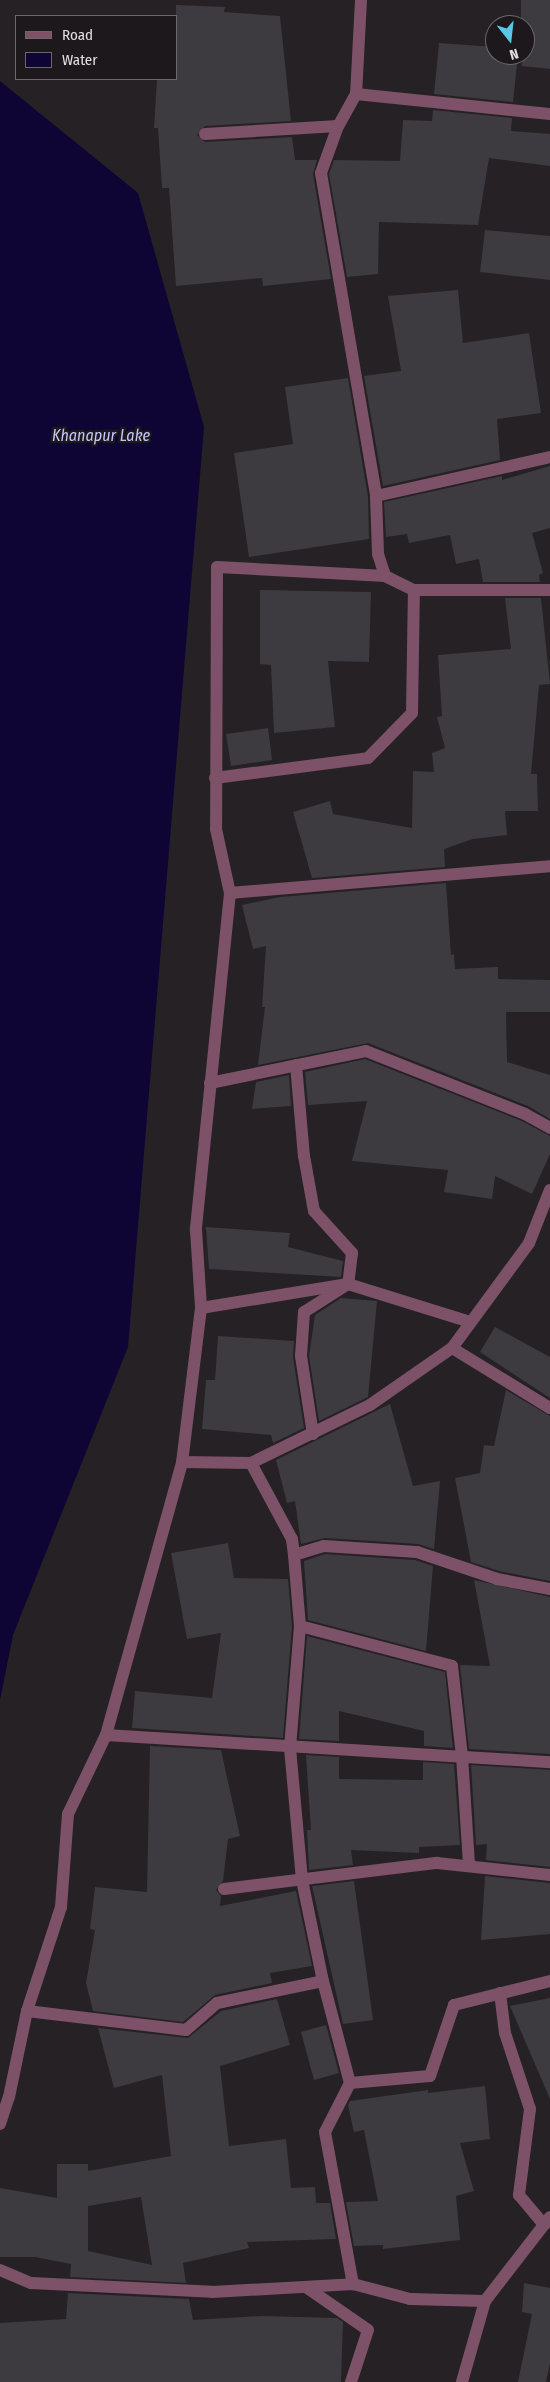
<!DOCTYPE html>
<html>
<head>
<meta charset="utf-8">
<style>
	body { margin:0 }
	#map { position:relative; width:550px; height:2382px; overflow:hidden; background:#252125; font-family:"Fira Sans Condensed",sans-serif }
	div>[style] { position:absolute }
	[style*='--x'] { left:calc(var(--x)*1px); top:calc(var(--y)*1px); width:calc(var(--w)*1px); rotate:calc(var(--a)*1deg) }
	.water>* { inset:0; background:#0f0535 }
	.building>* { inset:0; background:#3d3b40 }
	.minor>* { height:12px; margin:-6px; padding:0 6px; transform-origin:6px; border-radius:6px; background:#7d5167 }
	span { translate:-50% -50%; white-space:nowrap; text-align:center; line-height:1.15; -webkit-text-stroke:4.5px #1c181c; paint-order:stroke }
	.water-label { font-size:16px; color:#c5c7f9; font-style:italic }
	.legend { position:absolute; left:15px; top:15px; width:162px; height:65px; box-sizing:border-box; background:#1c181c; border:1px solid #6b686b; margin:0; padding:6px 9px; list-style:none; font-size:15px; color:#e1dfe1 }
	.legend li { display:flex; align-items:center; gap:10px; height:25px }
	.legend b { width:25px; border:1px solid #6b686b }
	.north { position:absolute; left:485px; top:15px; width:50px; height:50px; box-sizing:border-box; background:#1c181c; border:1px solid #6b686b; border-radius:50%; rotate:164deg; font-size:14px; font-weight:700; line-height:20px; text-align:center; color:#e1dfe1 }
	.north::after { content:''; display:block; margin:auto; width:18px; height:22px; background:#59c8e4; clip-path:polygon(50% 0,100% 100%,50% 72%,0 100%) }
</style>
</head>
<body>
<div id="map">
	<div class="water">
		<i style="clip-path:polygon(0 81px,138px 193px,204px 427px,128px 1347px,13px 1635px,0 1700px)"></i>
	</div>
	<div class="building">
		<i style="clip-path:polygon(521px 0,550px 0,550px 69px,522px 66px,525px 25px,521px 25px)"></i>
		<i style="clip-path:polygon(176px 5px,225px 7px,224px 12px,280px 16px,291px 121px,205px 126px,197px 135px,205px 142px,292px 137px,295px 160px,317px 160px,313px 174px,331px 279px,263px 286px,262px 278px,176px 286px,169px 188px,162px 188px,158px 128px,154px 128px,157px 79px,176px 79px)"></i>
		<i style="clip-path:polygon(439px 43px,495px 47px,495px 55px,518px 55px,513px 102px,434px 94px)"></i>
		<i style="clip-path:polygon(433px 110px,512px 118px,511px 131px,550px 134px,550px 166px,489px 158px,478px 225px,379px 222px,378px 274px,347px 277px,329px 174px,334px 160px,400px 161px,403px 120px,432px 121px)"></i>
		<i style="clip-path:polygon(485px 230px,550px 236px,550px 280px,480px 272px)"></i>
		<i style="clip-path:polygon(458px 290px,463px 343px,529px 333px,541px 413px,497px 419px,500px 460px,383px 486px,364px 376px,401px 371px,388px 296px)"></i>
		<i style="clip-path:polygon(348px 378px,368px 497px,369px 539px,249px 557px,234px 453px,293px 444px,285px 387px)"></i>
		<i style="clip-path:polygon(550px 466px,550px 528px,532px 533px,543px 573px,539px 575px,540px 582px,483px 582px,479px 559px,456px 564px,450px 535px,409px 543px,407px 534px,386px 537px,384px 502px,502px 476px,502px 480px)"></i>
		<i style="clip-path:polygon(260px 590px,371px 592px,369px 662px,328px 661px,335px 727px,274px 733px,271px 665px,260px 664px)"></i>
		<i style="clip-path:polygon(505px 598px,541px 598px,550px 684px,539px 685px,531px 774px,537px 774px,538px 811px,505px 811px,507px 835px,473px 839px,444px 849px,445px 867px,312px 878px,293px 812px,330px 801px,333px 814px,412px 828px,413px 771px,434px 772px,432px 753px,445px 748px,437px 717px,442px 716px,438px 655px,511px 649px)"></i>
		<i style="clip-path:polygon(268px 728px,272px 760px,231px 766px,226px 734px)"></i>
		<i style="clip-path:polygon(446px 883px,451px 955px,454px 954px,455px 969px,498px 967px,498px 979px,550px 980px,550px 1012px,506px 1012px,507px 1062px,550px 1075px,550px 1119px,528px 1106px,368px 1043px,258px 1065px,265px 1007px,262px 1007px,266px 946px,253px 949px,242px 905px,280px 897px)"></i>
		<i style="clip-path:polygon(365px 1059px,522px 1121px,550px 1136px,550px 1154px,532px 1194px,495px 1176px,492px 1199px,444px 1192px,448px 1170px,352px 1161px,367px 1101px,308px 1105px,305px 1072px)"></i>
		<i style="clip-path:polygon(289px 1075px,291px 1106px,252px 1109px,256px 1082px)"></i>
		<i style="clip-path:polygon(206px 1227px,290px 1233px,288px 1247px,343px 1261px,341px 1277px,209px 1269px)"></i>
		<i style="clip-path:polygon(341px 1298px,377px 1301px,368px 1397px,319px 1421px,309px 1356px,315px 1315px)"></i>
		<i style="clip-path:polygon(495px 1327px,550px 1357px,550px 1398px,480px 1352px)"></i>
		<i style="clip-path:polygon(218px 1336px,294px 1341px,293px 1357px,304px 1428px,273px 1443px,271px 1435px,202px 1429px,206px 1380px,215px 1380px)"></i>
		<i style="clip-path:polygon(506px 1390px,550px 1416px,550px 1581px,499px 1571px,471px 1562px,455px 1478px,480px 1473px,484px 1445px,494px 1446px)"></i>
		<i style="clip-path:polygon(390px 1404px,413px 1486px,440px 1481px,434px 1549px,418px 1544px,325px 1538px,301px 1544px,295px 1501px,287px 1503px,276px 1460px)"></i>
		<i style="clip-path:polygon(228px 1543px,234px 1578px,288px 1579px,292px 1626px,283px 1738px,132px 1728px,135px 1691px,212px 1698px,221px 1633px,187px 1639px,171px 1553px)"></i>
		<i style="clip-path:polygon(325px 1554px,415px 1560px,433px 1566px,426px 1651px,308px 1620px,304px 1561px)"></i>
		<i style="clip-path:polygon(474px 1580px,550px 1597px,550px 1754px,469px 1749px,460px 1665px,490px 1666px)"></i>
		<i style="clip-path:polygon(307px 1636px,445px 1672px,453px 1748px,424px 1746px,424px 1731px,339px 1711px,339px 1741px,299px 1739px)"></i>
		<i style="clip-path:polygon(150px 1746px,221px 1750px,240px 1836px,228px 1839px,223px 1881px,216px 1890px,221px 1896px,220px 1906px,296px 1891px,312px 1966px,270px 1973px,272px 1983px,215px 1995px,183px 2022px,93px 2011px,86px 1983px,95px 1930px,90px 1929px,95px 1887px,147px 1892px)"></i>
		<i style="clip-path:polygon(306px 1755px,339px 1757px,339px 1779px,423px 1780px,423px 1762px,454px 1764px,460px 1845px,419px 1847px,419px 1853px,351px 1850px,353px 1865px,309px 1870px,307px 1830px,311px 1830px)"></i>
		<i style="clip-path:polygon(471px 1765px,550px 1770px,550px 1867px,486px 1860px,487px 1844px,476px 1845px)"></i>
		<i style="clip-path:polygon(485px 1876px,550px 1883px,550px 1934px,481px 1940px)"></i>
		<i style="clip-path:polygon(354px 1881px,373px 2020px,343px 2024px,312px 1886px)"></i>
		<i style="clip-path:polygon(550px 1998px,550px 2099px,510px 2006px)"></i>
		<i style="clip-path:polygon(evenodd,277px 1999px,290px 2045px,220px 2066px,229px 2146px,286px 2139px,291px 2188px,315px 2187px,316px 2203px,330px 2203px,336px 2239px,247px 2242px,249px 2248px,183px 2263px,186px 2283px,70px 2277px,71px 2264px,35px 2257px,0 2257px,0 2188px,57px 2198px,57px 2164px,88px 2164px,88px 2171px,171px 2156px,162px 2075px,114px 2088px,98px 2028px,188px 2038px,221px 2011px,277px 1999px,141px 2197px,152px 2265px,88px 2251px,88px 2206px,141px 2197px)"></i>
		<i style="clip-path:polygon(326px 2025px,339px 2073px,314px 2080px,301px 2032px)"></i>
		<i style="clip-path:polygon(485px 2086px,490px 2139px,460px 2143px,474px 2191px,456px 2196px,460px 2240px,383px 2249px,383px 2245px,354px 2246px,346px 2202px,378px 2201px,364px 2130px,354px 2132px,348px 2105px,350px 2101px,428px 2090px,428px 2093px)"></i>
		<i style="clip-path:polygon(524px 2283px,550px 2288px,550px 2363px,546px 2382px,518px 2382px,532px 2314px,522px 2312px)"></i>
		<i style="clip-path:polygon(68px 2293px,189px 2299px,193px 2320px,261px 2316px,337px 2318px,343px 2322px,341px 2382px,0 2382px,0 2323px,66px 2319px)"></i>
	</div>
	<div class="minor">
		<i style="--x:361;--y:0;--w:94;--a:93"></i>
		<i style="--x:356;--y:94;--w:195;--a:5.9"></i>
		<i style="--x:356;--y:94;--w:37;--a:119"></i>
		<i style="--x:338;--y:126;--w:50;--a:109.9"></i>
		<i style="--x:321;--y:173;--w:328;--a:80.3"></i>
		<i style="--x:376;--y:496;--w:58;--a:88"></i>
		<i style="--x:378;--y:554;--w:23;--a:72"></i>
		<i style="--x:385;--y:576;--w:32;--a:26"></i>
		<i style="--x:414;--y:590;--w:136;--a:0"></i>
		<i style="--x:205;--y:134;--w:133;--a:-3.4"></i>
		<i style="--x:376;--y:496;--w:178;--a:-12.6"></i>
		<i style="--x:385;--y:576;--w:168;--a:-176.9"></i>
		<i style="--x:217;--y:567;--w:262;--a:90.2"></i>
		<i style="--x:216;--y:829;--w:66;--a:77.7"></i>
		<i style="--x:230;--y:893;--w:339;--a:95.8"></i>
		<i style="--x:196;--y:1230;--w:78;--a:86.3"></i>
		<i style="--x:201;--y:1308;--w:155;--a:97"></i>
		<i style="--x:182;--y:1462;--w:69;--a:0.8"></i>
		<i style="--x:251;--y:1463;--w:132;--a:-26"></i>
		<i style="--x:370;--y:1405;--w:100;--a:-34.8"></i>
		<i style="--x:452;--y:1348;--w:130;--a:-53.7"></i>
		<i style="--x:529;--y:1243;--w:57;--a:-68.4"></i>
		<i style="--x:215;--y:778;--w:154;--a:-7.4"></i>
		<i style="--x:368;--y:758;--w:63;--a:-45.6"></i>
		<i style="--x:412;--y:713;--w:123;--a:-89.1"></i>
		<i style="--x:230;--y:893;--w:321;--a:-4.8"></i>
		<i style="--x:296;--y:1065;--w:91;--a:85"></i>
		<i style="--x:304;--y:1156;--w:56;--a:79.7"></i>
		<i style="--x:314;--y:1211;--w:57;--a:47.9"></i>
		<i style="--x:352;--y:1253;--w:31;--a:97"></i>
		<i style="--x:348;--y:1284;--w:52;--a:147.5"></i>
		<i style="--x:304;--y:1312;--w:44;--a:93.9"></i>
		<i style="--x:301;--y:1356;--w:79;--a:81.3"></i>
		<i style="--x:210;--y:1083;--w:159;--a:-11.6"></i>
		<i style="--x:366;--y:1051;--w:171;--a:21.6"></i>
		<i style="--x:525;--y:1114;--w:29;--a:29"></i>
		<i style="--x:201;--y:1308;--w:149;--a:-9.3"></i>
		<i style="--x:348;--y:1284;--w:128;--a:17.3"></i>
		<i style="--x:452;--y:1348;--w:115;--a:31.5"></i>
		<i style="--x:251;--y:1463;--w:86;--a:61.7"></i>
		<i style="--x:292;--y:1539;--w:16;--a:83"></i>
		<i style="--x:294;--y:1555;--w:31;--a:-17"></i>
		<i style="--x:324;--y:1546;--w:93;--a:3.7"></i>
		<i style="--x:417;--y:1552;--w:84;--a:18.6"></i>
		<i style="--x:497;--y:1579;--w:54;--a:10.7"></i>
		<i style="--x:294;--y:1555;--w:71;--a:85.2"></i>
		<i style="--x:300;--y:1626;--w:122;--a:94.7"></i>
		<i style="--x:290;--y:1748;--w:133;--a:84.8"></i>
		<i style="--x:302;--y:1880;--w:103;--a:78.3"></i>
		<i style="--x:323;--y:1981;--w:106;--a:75.2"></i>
		<i style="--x:350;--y:2083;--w:80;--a:-5"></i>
		<i style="--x:430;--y:2076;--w:75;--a:-71.3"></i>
		<i style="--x:454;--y:2005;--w:99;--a:-14"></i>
		<i style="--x:300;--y:1626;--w:157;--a:14.7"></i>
		<i style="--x:452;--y:1666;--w:91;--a:83.7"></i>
		<i style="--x:462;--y:1756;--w:109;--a:86.3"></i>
		<i style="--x:106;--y:1735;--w:445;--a:3.5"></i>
		<i style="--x:224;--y:1889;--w:215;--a:-7"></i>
		<i style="--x:437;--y:1863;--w:114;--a:6.1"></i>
		<i style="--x:500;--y:1993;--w:40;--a:82.9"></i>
		<i style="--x:505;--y:2033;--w:80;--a:71.8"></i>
		<i style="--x:530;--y:2109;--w:87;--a:97.3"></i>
		<i style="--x:519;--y:2195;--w:39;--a:50"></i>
		<i style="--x:27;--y:2011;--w:160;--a:6.8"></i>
		<i style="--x:186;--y:2030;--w:41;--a:-41.1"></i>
		<i style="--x:217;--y:2003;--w:108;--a:-11.7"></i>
		<i style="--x:350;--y:2083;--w:55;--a:117"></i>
		<i style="--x:325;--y:2132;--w:155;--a:79.6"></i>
		<i style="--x:0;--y:2124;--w:28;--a:-72"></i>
		<i style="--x:9;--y:2097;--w:88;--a:-78.2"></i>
		<i style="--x:27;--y:2011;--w:109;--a:-71.9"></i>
		<i style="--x:61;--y:1907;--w:93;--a:-85.7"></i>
		<i style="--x:68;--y:1814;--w:88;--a:-64.3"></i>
		<i style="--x:106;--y:1735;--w:283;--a:-74.4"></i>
		<i style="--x:0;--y:2270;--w:34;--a:23"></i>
		<i style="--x:31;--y:2283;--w:181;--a:2.8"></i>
		<i style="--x:212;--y:2292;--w:141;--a:-3.2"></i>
		<i style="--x:353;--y:2284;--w:59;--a:14.7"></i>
		<i style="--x:410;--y:2299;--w:75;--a:1.5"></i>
		<i style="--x:485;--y:2301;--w:106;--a:-52.3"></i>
		<i style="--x:306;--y:2287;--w:75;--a:34.7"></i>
		<i style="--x:368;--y:2330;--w:55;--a:108.1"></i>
		<i style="--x:462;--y:2382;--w:84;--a:-74.1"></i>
	</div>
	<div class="water-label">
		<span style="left:101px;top:436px">Khanapur Lake</span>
	</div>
	<ul class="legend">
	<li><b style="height:6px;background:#7d5167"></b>Road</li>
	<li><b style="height:14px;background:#0f0535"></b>Water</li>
	</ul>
	<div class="north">N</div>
</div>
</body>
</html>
